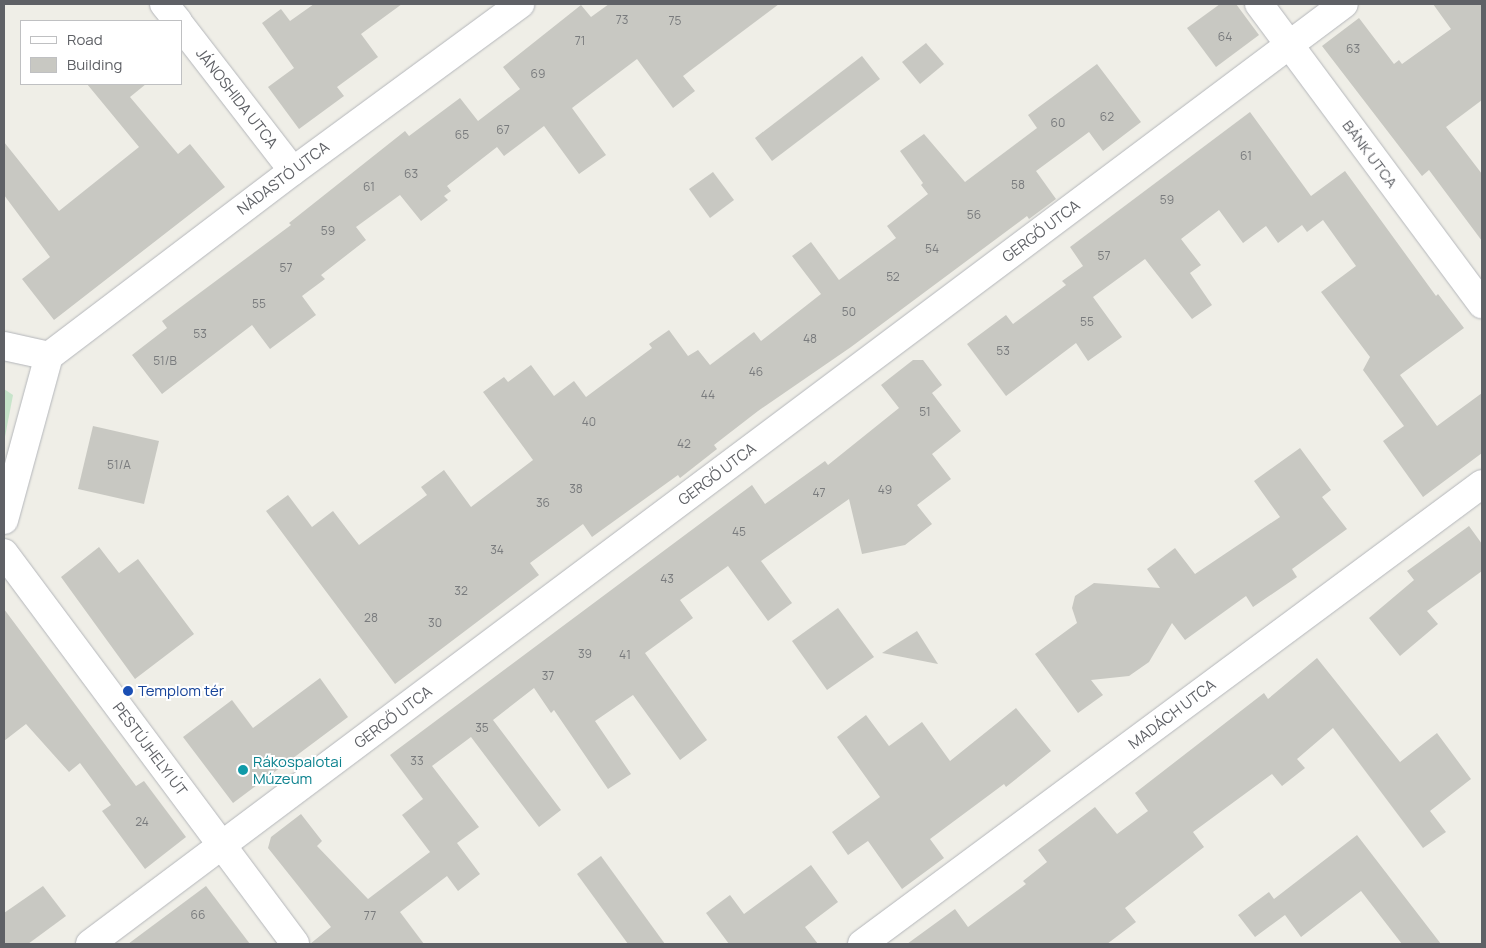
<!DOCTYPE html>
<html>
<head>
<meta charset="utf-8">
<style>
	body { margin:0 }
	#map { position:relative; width:1486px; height:948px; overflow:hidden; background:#efeee7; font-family:Manrope,sans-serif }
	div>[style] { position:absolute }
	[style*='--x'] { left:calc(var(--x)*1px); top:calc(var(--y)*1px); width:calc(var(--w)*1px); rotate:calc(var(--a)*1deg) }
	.green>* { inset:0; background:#c7e4ca }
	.building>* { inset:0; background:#c8c8c2 }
	.roads { filter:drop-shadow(0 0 1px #b4b6ba) drop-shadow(0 0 1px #b4b6ba) }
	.street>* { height:28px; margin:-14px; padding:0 14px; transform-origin:14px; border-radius:14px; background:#fff }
	.dots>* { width:14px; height:14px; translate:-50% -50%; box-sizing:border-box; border:2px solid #fff; border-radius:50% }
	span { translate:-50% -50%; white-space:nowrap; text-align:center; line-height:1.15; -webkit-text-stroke:4px #fff; paint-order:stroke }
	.number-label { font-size:12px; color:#797b7d }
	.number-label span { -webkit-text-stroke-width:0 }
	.street-label { font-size:15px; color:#5f6166 }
	.transit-label { font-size:15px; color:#164399 }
	.left { translate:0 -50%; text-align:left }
	.culture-label { font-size:15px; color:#0d838f }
	.frame { position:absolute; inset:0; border:5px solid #5f6166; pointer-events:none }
	.legend { position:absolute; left:20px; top:20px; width:162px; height:65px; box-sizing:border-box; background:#fff; border:1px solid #bfc0c2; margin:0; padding:6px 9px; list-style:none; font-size:15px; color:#5f6166 }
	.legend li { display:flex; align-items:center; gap:10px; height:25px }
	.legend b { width:25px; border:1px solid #bfc0c2 }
</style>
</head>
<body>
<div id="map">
	<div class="green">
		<i style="clip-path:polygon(4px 389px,13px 395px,4px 442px)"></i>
	</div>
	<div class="building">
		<i style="clip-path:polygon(314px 4px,402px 4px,361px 34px,378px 57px,337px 87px,344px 96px,299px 129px,268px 87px,294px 68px,262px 23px,281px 9px,290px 21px)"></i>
		<i style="clip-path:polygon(609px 4px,779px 4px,683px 76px,695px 91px,673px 108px,637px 59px,572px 108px,606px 155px,579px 174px,544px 126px,504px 156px,497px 147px,447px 186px,451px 191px,444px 196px,448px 200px,421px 221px,400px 195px,356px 227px,366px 240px,321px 275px,325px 279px,302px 296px,316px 315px,270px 349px,252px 325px,162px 394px,132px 355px,167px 328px,162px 321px,291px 225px,289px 223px,405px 131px,409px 136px,460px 98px,478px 121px,520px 89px,503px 67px,581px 5px,591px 17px)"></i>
		<i style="clip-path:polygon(1220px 4px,1236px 4px,1259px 35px,1216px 67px,1187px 28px)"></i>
		<i style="clip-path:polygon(1433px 4px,1482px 4px,1482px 100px,1446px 127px,1482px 174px,1482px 241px,1429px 170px,1422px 176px,1322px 46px,1359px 18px,1394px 64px,1399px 60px,1402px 64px,1451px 29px)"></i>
		<i style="clip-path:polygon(926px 43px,944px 64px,920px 84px,902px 62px)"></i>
		<i style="clip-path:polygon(862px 56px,880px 79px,772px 161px,755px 138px)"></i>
		<i style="clip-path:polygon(1097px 64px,1141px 122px,1103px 151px,1089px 132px,1036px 171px,1056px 199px,1029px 219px,1027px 216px,851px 347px,758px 411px,714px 445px,717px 449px,680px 478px,678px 475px,592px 537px,583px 524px,530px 563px,539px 575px,395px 684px,266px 511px,288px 495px,312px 527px,333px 511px,359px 545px,427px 495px,421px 487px,444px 470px,471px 507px,533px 460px,483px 392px,504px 377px,508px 382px,531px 365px,554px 396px,574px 381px,586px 397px,652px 348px,649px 344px,669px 330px,688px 356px,698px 350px,710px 365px,754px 332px,761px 341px,821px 294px,792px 256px,811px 242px,839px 280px,896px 238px,887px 226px,928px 194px,921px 185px,923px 183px,900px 151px,924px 134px,965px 182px,1037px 128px,1028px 115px)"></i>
		<i style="clip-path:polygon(87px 84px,146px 84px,130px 97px,178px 154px,190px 144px,225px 187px,54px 320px,22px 279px,50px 257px,4px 195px,4px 142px,59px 211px,139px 147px)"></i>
		<i style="clip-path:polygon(1250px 112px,1311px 196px,1345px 171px,1436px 296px,1438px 294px,1464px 328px,1400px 375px,1437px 426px,1482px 393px,1482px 453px,1423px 497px,1383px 441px,1404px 426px,1363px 370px,1370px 357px,1321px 292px,1356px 266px,1323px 220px,1307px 232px,1302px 225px,1278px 243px,1266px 226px,1243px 243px,1219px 210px,1181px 239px,1201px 265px,1190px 273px,1212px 305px,1192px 319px,1145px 259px,1093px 297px,1122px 337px,1088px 361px,1076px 343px,1006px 396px,967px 344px,1006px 315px,1013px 324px,1066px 285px,1062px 281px,1083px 266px,1070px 247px)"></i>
		<i style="clip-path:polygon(713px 172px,734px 200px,710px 218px,689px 189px)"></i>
		<i style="clip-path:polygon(913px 360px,923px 360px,942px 385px,932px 393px,961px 431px,932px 454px,951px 479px,917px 505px,932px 524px,905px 545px,862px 554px,849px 499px,761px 561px,792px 603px,768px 621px,728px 566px,680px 600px,693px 618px,645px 653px,707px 740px,680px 760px,633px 695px,595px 721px,631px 774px,608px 789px,554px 710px,551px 713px,534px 688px,493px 720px,561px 810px,539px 827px,471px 737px,432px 766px,479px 827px,457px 843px,480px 874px,458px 891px,447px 876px,400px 912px,424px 944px,310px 944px,331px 927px,268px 848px,271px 837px,301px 814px,322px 841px,317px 846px,368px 899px,430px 852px,402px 815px,423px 799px,390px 755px,752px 485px,765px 504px,825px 461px,828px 465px,899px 408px,881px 385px)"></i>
		<i style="clip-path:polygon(93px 426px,159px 441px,144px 504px,78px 489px)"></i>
		<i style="clip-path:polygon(1300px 448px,1331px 490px,1322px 497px,1347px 529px,1292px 569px,1297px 577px,1253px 607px,1246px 596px,1185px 640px,1172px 623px,1149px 662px,1129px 676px,1091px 680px,1103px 695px,1078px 713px,1035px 654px,1077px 623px,1072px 608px,1075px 596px,1094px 583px,1160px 588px,1147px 569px,1175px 548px,1195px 574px,1280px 517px,1254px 481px)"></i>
		<i style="clip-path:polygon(1469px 526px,1482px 544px,1482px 571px,1427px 611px,1438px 624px,1400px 656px,1369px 618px,1414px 580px,1407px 571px)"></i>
		<i style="clip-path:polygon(99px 547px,119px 573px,138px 559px,194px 634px,135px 679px,61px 577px)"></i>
		<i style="clip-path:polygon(838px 608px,874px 657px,827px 690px,792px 641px)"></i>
		<i style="clip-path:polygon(4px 609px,136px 786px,144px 781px,186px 837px,145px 869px,102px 811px,111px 805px,80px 763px,69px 772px,26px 724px,4px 741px)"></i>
		<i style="clip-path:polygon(917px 631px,938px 664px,882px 653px)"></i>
		<i style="clip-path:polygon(1317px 658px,1400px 762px,1437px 733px,1471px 779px,1430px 811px,1446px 832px,1423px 848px,1333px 728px,1297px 759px,1305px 768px,1282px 786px,1272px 774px,1193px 832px,1204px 847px,1125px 908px,1136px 922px,1107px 944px,907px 944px,955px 909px,968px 927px,1026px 884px,1023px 881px,1047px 862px,1038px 850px,1095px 807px,1117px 834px,1148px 811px,1135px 793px,1264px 693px,1268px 699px)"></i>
		<i style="clip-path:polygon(320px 678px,348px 717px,233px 803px,183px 737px,232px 700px,253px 728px)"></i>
		<i style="clip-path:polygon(1016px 708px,1051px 751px,1006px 787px,1004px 784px,930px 839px,944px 858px,902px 889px,868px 841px,848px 855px,832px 832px,880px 797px,837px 737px,866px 715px,889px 746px,922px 722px,950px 761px)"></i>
		<i style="clip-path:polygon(1357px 835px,1441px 944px,1402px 944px,1361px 891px,1301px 937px,1285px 915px,1255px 937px,1238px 915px,1269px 892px,1274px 899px)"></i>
		<i style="clip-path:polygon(601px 856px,665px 944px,628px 944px,577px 874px)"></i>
		<i style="clip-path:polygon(811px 865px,838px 902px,805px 927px,818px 944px,729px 944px,706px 913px,730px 895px,744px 914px)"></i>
		<i style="clip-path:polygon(43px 886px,66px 916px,28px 944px,4px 944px,4px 913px)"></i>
		<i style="clip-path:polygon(206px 886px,250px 944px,128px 944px)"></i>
	</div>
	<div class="roads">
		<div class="street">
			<i style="--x:164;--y:4;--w:22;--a:51"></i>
			<i style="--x:1259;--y:4;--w:374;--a:53.4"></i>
			<i style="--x:181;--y:26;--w:183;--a:52.3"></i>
			<i style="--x:4;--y:346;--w:46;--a:12.5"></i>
			<i style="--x:49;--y:356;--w:306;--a:-37.2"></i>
			<i style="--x:293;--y:171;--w:282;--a:-36.3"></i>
			<i style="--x:4;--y:520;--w:170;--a:-74.7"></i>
			<i style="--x:4;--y:553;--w:487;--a:53.3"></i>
			<i style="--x:90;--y:944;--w:1567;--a:-36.86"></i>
			<i style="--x:862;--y:944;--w:772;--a:-36.57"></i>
		</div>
	</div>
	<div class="dots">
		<i style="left:128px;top:691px;background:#1a4fb4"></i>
		<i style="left:243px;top:770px;background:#0f9aa8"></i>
	</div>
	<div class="number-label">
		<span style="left:622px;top:20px">73</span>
		<span style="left:675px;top:21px">75</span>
		<span style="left:1225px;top:37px">64</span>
		<span style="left:580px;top:41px">71</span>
		<span style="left:1353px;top:49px">63</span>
		<span style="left:538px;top:74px">69</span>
		<span style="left:1107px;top:117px">62</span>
		<span style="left:1058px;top:123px">60</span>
		<span style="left:503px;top:130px">67</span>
		<span style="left:462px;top:135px">65</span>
		<span style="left:1246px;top:156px">61</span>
		<span style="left:411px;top:174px">63</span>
		<span style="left:1018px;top:185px">58</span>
		<span style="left:369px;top:187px">61</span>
		<span style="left:1167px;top:200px">59</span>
		<span style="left:974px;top:215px">56</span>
		<span style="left:328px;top:231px">59</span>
		<span style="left:932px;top:249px">54</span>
		<span style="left:1104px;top:256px">57</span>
		<span style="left:286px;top:268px">57</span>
		<span style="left:893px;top:277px">52</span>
		<span style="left:259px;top:304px">55</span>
		<span style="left:849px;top:312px">50</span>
		<span style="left:1087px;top:322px">55</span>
		<span style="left:200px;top:334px">53</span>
		<span style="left:810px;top:339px">48</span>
		<span style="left:1003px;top:351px">53</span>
		<span style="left:165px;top:361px">51/B</span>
		<span style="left:756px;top:372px">46</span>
		<span style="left:708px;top:395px">44</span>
		<span style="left:925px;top:412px">51</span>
		<span style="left:589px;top:422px">40</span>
		<span style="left:684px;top:444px">42</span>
		<span style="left:119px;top:465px">51/A</span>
		<span style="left:576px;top:489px">38</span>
		<span style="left:885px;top:490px">49</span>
		<span style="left:819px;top:493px">47</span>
		<span style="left:543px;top:503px">36</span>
		<span style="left:739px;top:532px">45</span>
		<span style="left:497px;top:550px">34</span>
		<span style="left:667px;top:579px">43</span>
		<span style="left:461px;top:591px">32</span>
		<span style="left:371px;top:618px">28</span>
		<span style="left:435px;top:623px">30</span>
		<span style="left:585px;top:654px">39</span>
		<span style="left:625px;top:655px">41</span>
		<span style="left:548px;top:676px">37</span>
		<span style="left:482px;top:728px">35</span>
		<span style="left:417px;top:761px">33</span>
		<span style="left:142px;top:822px">24</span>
		<span style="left:198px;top:915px">66</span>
		<span style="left:370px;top:916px">77</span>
	</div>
	<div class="street-label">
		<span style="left:237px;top:98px;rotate:52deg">JÁNOSHIDA UTCA</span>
		<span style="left:1370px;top:154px;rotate:53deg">BÁNK UTCA</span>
		<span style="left:283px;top:178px;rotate:-37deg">NÁDASTÓ UTCA</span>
		<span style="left:1041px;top:231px;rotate:-37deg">GERGŐ UTCA</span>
		<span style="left:717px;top:474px;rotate:-37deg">GERGŐ UTCA</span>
		<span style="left:1172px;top:714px;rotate:-37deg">MADÁCH UTCA</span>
		<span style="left:393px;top:717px;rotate:-37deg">GERGŐ UTCA</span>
		<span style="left:150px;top:749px;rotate:53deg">PESTÚJHELYI ÚT</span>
	</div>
	<div class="transit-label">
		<span class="left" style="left:138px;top:691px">Templom tér</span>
	</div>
	<div class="culture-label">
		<span class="left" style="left:253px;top:770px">Rákospalotai<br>Múzeum</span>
	</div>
	<div class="frame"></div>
	<ul class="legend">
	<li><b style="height:6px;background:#fff"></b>Road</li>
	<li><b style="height:14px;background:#c8c8c2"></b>Building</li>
	</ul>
</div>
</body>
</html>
